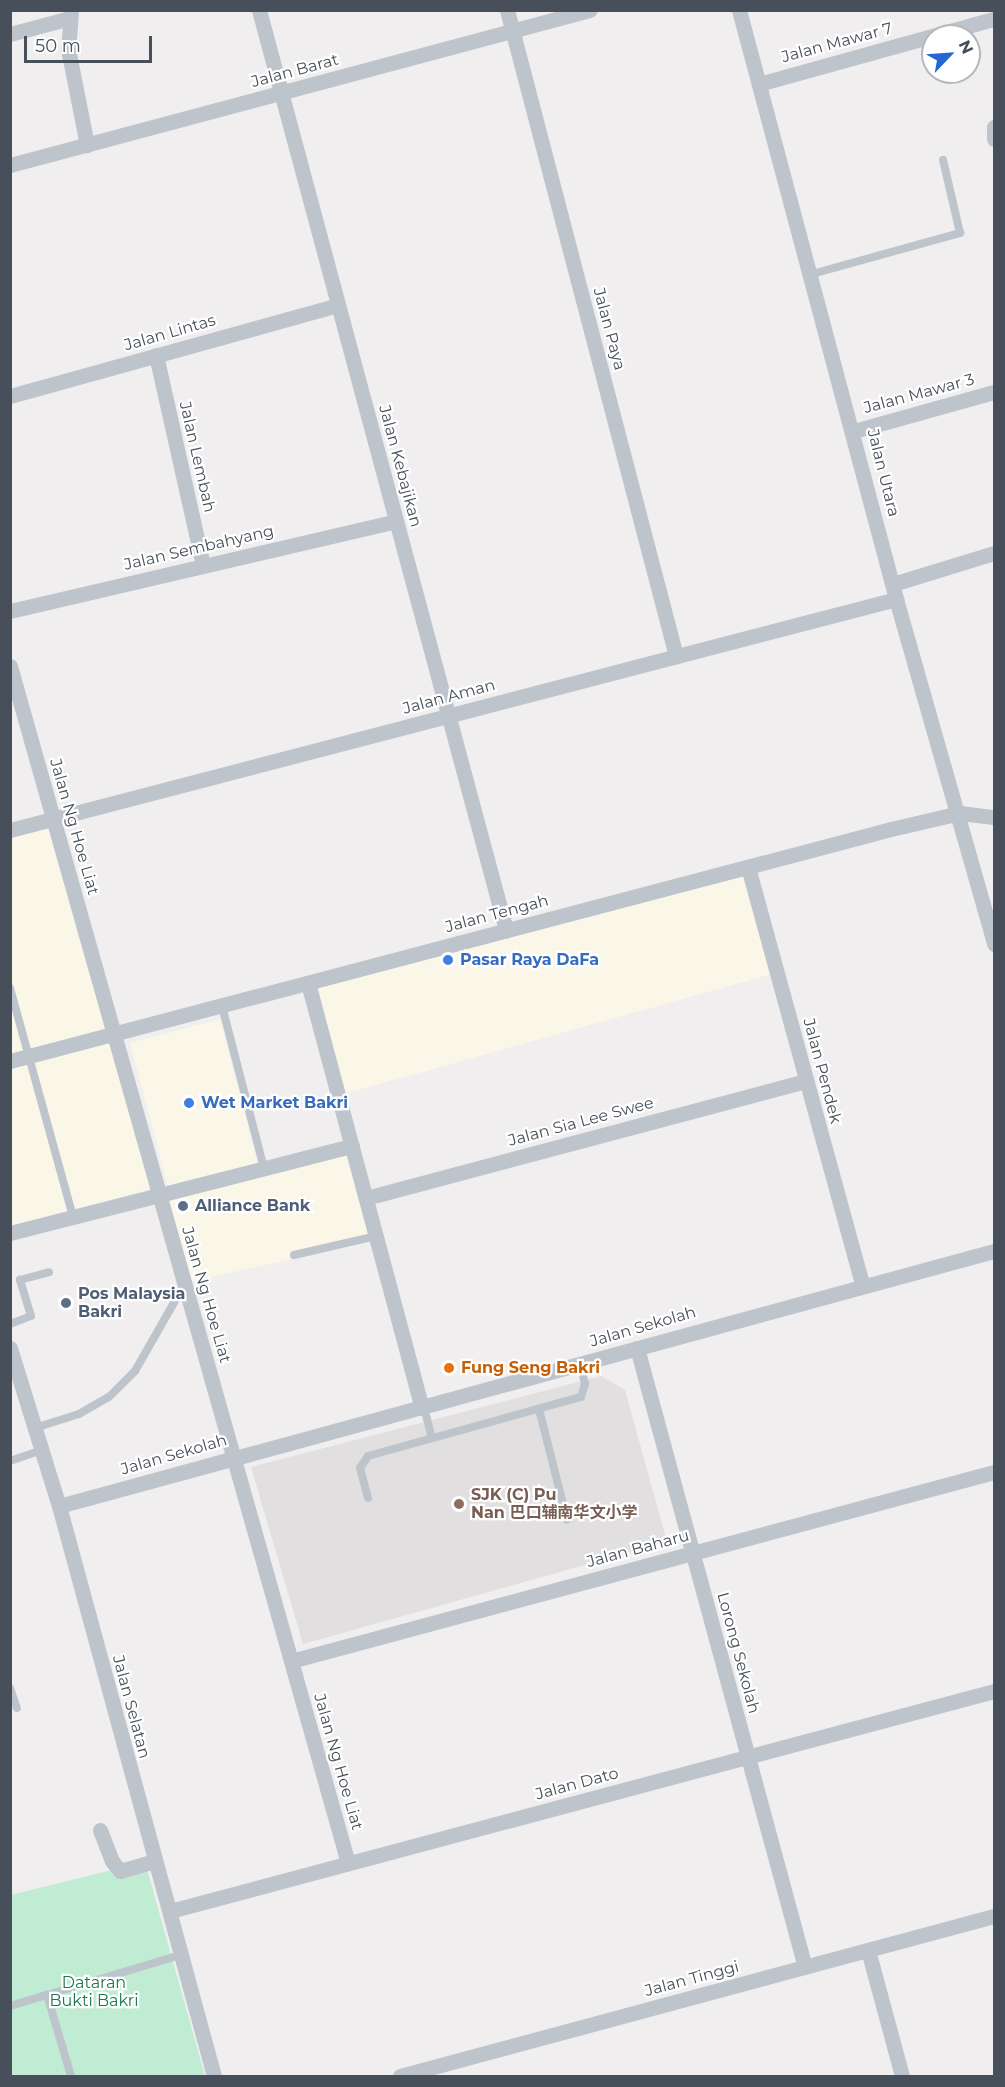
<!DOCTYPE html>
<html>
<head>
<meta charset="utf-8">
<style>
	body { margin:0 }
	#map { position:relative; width:1005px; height:2087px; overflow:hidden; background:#f0eeee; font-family:Montserrat,"Noto Sans SC",sans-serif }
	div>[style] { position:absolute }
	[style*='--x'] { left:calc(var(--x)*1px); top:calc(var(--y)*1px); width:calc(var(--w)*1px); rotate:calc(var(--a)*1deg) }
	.commercial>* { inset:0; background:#faf6e8 }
	.education>* { inset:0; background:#e1dfdf }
	.green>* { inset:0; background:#bfecd3 }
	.service>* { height:8px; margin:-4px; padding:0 4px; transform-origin:4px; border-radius:4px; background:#bdc4cc }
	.minor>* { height:15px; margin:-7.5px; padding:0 7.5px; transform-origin:7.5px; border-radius:7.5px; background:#bdc4cc }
	.dots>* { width:16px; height:16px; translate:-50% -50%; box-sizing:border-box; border:3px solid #fff; border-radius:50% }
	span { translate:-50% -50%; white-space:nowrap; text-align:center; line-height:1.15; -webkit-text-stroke:4.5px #fff; paint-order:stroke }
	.street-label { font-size:16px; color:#47505a }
	.shop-label { font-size:16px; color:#366cbe; font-weight:700 }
	.left { translate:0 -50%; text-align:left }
	.service-label { font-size:16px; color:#4e5e75; font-weight:700 }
	.food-label { font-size:16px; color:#c56008; font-weight:700 }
	.education-label { font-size:16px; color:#785e54; font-weight:700 }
	.park-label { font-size:16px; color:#1c774f }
	.frame { position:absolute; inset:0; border:12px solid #47505a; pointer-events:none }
	.north { position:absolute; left:921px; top:24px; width:60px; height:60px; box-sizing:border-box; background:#fff; border:2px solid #b5b9bd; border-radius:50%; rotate:65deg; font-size:16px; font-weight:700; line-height:24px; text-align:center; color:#47505a }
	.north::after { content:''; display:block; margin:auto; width:21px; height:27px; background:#2467d4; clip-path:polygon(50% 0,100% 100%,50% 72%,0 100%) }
	.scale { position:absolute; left:24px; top:36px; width:128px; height:27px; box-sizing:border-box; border:3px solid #47505a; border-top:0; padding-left:8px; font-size:18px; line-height:21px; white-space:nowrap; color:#47505a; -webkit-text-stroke:4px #fff; paint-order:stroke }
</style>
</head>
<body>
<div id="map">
	<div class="commercial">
		<i style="clip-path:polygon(47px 814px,151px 1189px,11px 1226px,11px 823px)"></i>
		<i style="clip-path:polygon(743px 875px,772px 974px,344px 1094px,318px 987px)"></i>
		<i style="clip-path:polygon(220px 1019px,258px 1164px,168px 1187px,130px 1043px)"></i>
		<i style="clip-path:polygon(347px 1152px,371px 1241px,190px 1282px,165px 1198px)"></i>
	</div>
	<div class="education">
		<i style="clip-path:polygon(601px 1376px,625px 1390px,667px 1542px,303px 1644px,251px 1467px)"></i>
	</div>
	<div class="green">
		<i style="clip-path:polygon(145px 1862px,205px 2076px,11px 2076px,10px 1895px)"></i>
	</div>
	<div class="service">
		<i style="--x:812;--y:274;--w:154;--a:-15.5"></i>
		<i style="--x:960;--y:233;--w:75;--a:-103.1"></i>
		<i style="--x:10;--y:988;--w:238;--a:74.6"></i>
		<i style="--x:222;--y:1006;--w:167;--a:75.5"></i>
		<i style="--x:294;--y:1255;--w:84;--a:-13"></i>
		<i style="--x:10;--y:1324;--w:22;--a:-21"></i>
		<i style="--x:31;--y:1316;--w:38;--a:-107"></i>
		<i style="--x:20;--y:1280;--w:30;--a:-15"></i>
		<i style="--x:424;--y:1407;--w:32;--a:76"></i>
		<i style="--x:539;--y:1409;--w:114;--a:75.8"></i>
		<i style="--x:35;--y:1428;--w:46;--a:-17.7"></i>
		<i style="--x:79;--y:1414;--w:34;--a:-30"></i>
		<i style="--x:109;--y:1397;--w:37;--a:-45"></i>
		<i style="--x:135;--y:1371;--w:97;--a:-60.3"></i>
		<i style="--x:10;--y:1461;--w:34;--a:-19"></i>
		<i style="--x:368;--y:1498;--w:31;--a:-105"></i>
		<i style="--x:360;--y:1468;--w:14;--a:-56"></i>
		<i style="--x:368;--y:1456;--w:221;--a:-15.5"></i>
		<i style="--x:581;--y:1397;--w:14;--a:-73"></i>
		<i style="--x:585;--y:1384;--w:21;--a:-104"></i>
		<i style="--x:10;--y:1688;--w:21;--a:71"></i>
		<i style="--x:10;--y:2006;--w:39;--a:-17"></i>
		<i style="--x:71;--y:2076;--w:84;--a:-106.5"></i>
		<i style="--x:47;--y:1995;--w:139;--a:-16.7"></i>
	</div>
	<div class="minor">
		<i style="--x:71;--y:10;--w:39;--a:94"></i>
		<i style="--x:68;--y:49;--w:98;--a:78.8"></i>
		<i style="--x:259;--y:10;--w:953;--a:74.97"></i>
		<i style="--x:507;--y:10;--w:668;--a:75.34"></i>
		<i style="--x:739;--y:10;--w:610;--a:75.07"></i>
		<i style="--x:896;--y:599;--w:359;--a:74.1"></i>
		<i style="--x:10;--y:34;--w:62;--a:-14.9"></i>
		<i style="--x:759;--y:84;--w:244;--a:-15.5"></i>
		<i style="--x:994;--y:127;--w:12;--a:90"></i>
		<i style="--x:10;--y:165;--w:600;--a:-14.96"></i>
		<i style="--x:156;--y:355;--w:216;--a:77.4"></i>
		<i style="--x:10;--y:396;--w:340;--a:-15.5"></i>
		<i style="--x:854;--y:431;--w:145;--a:-15.6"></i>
		<i style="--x:893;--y:584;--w:106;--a:-17.1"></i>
		<i style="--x:10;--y:611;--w:396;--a:-13.1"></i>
		<i style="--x:10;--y:666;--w:1244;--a:74.23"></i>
		<i style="--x:10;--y:830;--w:916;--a:-14.61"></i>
		<i style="--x:748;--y:867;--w:433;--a:74.7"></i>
		<i style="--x:308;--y:983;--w:440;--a:75"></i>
		<i style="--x:10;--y:1061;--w:911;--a:-14.75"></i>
		<i style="--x:891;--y:829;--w:71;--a:-13.1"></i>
		<i style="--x:960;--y:813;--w:34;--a:7"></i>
		<i style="--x:366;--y:1198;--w:455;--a:-14.9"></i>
		<i style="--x:10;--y:1233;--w:353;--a:-14.3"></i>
		<i style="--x:10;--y:1348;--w:165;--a:72.8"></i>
		<i style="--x:59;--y:1506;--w:591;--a:74.79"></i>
		<i style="--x:637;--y:1348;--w:641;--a:74.82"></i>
		<i style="--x:59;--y:1506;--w:969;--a:-15.26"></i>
		<i style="--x:291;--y:1661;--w:728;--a:-15.05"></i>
		<i style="--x:100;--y:1830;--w:33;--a:69"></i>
		<i style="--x:112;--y:1861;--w:13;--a:51"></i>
		<i style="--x:120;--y:1871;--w:36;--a:-16"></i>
		<i style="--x:170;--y:1911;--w:853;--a:-14.95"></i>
		<i style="--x:868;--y:1950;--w:131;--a:74.9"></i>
		<i style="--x:400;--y:2076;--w:615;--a:-15.08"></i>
	</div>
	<div class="dots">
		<i style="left:448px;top:960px;background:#3f7fe0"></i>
		<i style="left:189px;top:1103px;background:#3f7fe0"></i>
		<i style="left:183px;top:1206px;background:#5c6f8a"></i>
		<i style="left:66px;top:1303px;background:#5c6f8a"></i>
		<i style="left:449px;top:1368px;background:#e8710a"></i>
		<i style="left:459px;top:1504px;background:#8d6e63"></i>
	</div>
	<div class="street-label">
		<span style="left:837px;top:43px;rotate:-15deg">Jalan Mawar 7</span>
		<span style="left:295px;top:71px;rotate:-15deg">Jalan Barat</span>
		<span style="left:609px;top:329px;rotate:75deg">Jalan Paya</span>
		<span style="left:170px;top:333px;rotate:-16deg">Jalan Lintas</span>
		<span style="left:919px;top:394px;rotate:-15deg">Jalan Mawar 3</span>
		<span style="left:197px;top:457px;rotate:77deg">Jalan Lembah</span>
		<span style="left:400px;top:466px;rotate:75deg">Jalan Kebajikan</span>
		<span style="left:883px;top:473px;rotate:76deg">Jalan Utara</span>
		<span style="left:199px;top:548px;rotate:-13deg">Jalan Sembahyang</span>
		<span style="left:449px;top:697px;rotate:-15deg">Jalan Aman</span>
		<span style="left:74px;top:827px;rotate:74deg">Jalan Ng Hoe Liat</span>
		<span style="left:497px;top:914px;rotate:-15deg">Jalan Tengah</span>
		<span style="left:822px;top:1071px;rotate:75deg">Jalan Pendek</span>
		<span style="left:581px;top:1122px;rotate:-15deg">Jalan Sia Lee Swee</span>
		<span style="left:206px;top:1295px;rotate:74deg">Jalan Ng Hoe Liat</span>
		<span style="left:643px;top:1327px;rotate:-16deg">Jalan Sekolah</span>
		<span style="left:174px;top:1455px;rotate:-16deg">Jalan Sekolah</span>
		<span style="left:638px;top:1549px;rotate:-15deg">Jalan Baharu</span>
		<span style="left:738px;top:1653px;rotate:75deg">Lorong Sekolah</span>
		<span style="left:131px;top:1707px;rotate:75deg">Jalan Selatan</span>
		<span style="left:338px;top:1762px;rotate:74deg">Jalan Ng Hoe Liat</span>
		<span style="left:577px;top:1784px;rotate:-15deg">Jalan Dato</span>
		<span style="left:692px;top:1979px;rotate:-15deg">Jalan Tinggi</span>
	</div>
	<div class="shop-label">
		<span class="left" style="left:460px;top:960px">Pasar Raya DaFa</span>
		<span class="left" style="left:201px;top:1103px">Wet Market Bakri</span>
	</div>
	<div class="service-label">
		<span class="left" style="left:195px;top:1206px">Alliance Bank</span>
		<span class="left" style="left:78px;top:1303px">Pos Malaysia<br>Bakri</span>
	</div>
	<div class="food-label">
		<span class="left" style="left:461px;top:1368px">Fung Seng Bakri</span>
	</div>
	<div class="education-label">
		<span class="left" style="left:471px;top:1504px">SJK (C) Pu<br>Nan 巴口辅南华文小学</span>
	</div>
	<div class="park-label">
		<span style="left:94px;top:1992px">Dataran<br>Bukti Bakri</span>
	</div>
	<div class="frame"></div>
	<div class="north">N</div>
	<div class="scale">50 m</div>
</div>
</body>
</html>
